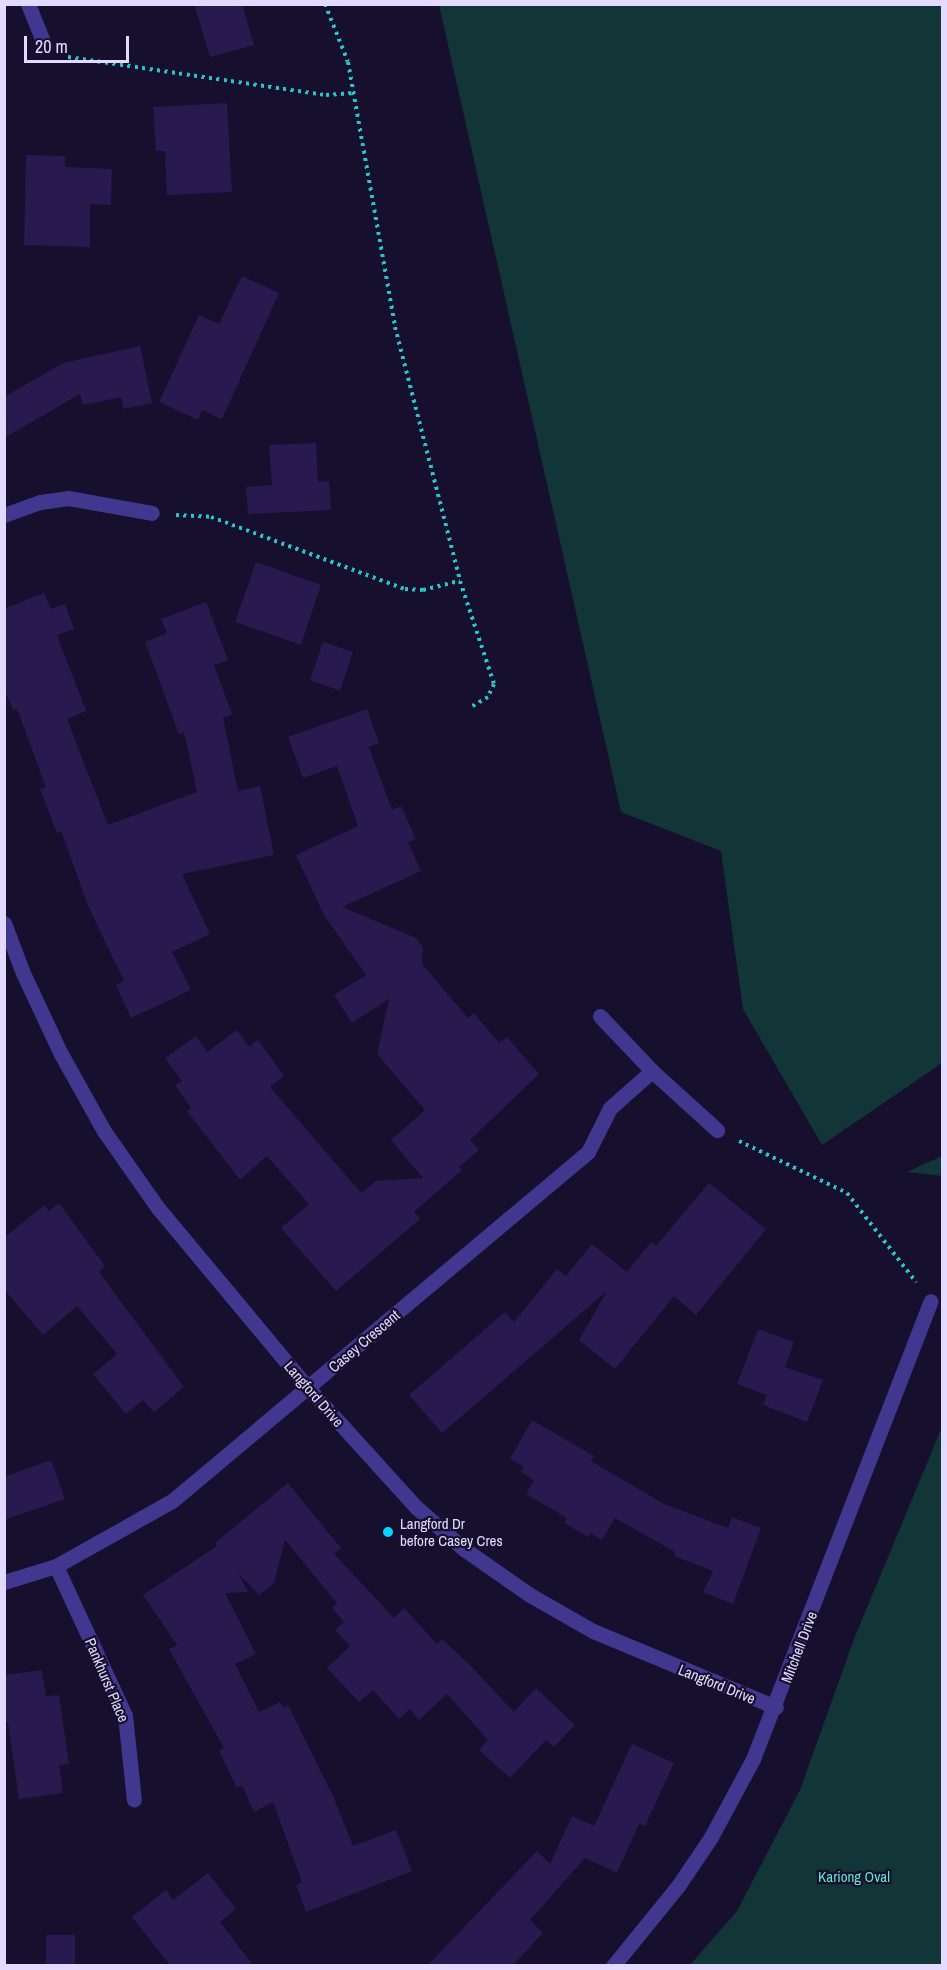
<!DOCTYPE html>
<html>
<head>
<meta charset="utf-8">
<style>
	body { margin:0 }
	#map { position:relative; width:947px; height:1970px; overflow:hidden; background:#160f2d; font-family:"Archivo Narrow",sans-serif }
	div>[style] { position:absolute }
	[style*='--x'] { left:calc(var(--x)*1px); top:calc(var(--y)*1px); width:calc(var(--w)*1px); rotate:calc(var(--a)*1deg) }
	.green>* { inset:0; background:#123637 }
	.building>* { inset:0; background:#281a4f }
	.path>* { height:4px; margin-top:-2px; transform-origin:0; background:repeating-linear-gradient(90deg,#27c5c7 0 3px,transparent 0 7.5px) }
	.minor>* { height:15px; margin:-7.5px; padding:0 7.5px; transform-origin:7.5px; border-radius:7.5px; background:#41378f }
	.dots>* { width:16px; height:16px; translate:-50% -50%; box-sizing:border-box; border:3px solid #160f2d; border-radius:50% }
	span { translate:-50% -50%; white-space:nowrap; text-align:center; line-height:1.15; -webkit-text-stroke:4.5px #160f2d; paint-order:stroke }
	.street-label { font-size:15px; color:#e2dbff }
	.poi-label { font-size:15px; color:#e2dbff }
	.left { translate:0 -50%; text-align:left }
	.park-label { font-size:15px; color:#5de9d0 }
	.frame { position:absolute; inset:0; border:6px solid #e2dbff; pointer-events:none }
	.scale { position:absolute; left:24px; top:36px; width:105px; height:27px; box-sizing:border-box; border:3px solid #e2dbff; border-top:0; padding-left:8px; font-size:18px; line-height:21px; white-space:nowrap; color:#e2dbff; -webkit-text-stroke:4px #160f2d; paint-order:stroke }
</style>
</head>
<body>
<div id="map">
	<div class="green">
		<i style="clip-path:polygon(439px 5px,942px 5px,942px 1063px,822px 1145px,743px 1009px,721px 851px,621px 812px)"></i>
		<i style="clip-path:polygon(942px 1156px,942px 1176px,907px 1172px)"></i>
		<i style="clip-path:polygon(942px 1427px,942px 1965px,690px 1965px,737px 1911px,800px 1790px,854px 1639px)"></i>
	</div>
	<div class="building">
		<i style="clip-path:polygon(194px 4px,242px 4px,254px 45px,210px 57px)"></i>
		<i style="clip-path:polygon(227px 103px,232px 192px,167px 195px,165px 151px,156px 151px,153px 107px)"></i>
		<i style="clip-path:polygon(26px 155px,65px 156px,65px 167px,112px 169px,111px 205px,90px 204px,90px 247px,24px 245px)"></i>
		<i style="clip-path:polygon(242px 276px,279px 293px,222px 419px,202px 410px,198px 420px,159px 402px,199px 315px,219px 324px)"></i>
		<i style="clip-path:polygon(140px 346px,152px 403px,124px 409px,121px 397px,83px 405px,80px 394px,4px 438px,4px 397px,63px 363px)"></i>
		<i style="clip-path:polygon(316px 443px,318px 482px,329px 481px,331px 510px,248px 514px,246px 487px,272px 485px,269px 445px)"></i>
		<i style="clip-path:polygon(256px 562px,321px 585px,301px 645px,235px 622px)"></i>
		<i style="clip-path:polygon(44px 593px,51px 609px,65px 604px,74px 629px,57px 635px,86px 711px,67px 719px,108px 825px,197px 792px,184px 732px,179px 734px,145px 642px,167px 633px,161px 619px,206px 602px,228px 660px,214px 665px,232px 714px,223px 718px,238px 791px,260px 786px,274px 855px,182px 874px,210px 934px,172px 952px,191px 990px,131px 1018px,116px 985px,124px 981px,89px 908px,61px 831px,57px 833px,40px 789px,46px 787px,17px 709px,13px 710px,4px 688px,4px 609px)"></i>
		<i style="clip-path:polygon(323px 642px,353px 652px,340px 691px,310px 680px)"></i>
		<i style="clip-path:polygon(367px 709px,379px 743px,369px 747px,392px 810px,401px 806px,416px 839px,408px 842px,421px 871px,342px 907px,416px 938px,423px 948px,422px 964px,468px 1018px,474px 1013px,499px 1043px,507px 1037px,539px 1074px,470px 1140px,479px 1150px,459px 1167px,462px 1170px,414px 1212px,420px 1219px,336px 1291px,281px 1228px,309px 1204px,267px 1156px,240px 1180px,187px 1111px,191px 1108px,175px 1085px,182px 1081px,165px 1058px,196px 1036px,207px 1052px,237px 1030px,249px 1047px,258px 1040px,284px 1076px,270px 1087px,361px 1193px,376px 1181px,423px 1178px,391px 1140px,425px 1110px,377px 1054px,389px 999px,352px 1023px,334px 995px,366px 975px,324px 915px,296px 855px,358px 826px,337px 766px,303px 778px,288px 737px)"></i>
		<i style="clip-path:polygon(709px 1183px,766px 1229px,696px 1315px,674px 1296px,615px 1369px,579px 1340px,607px 1291px,442px 1433px,409px 1395px,505px 1312px,514px 1322px,557px 1269px,566px 1276px,592px 1244px,627px 1272px,651px 1242px,656px 1246px)"></i>
		<i style="clip-path:polygon(59px 1203px,105px 1266px,99px 1272px,184px 1387px,154px 1412px,143px 1400px,126px 1414px,93px 1374px,117px 1354px,77px 1306px,43px 1335px,4px 1289px,4px 1238px,44px 1205px,49px 1211px)"></i>
		<i style="clip-path:polygon(758px 1329px,794px 1342px,785px 1367px,823px 1380px,807px 1422px,763px 1405px,767px 1395px,737px 1384px)"></i>
		<i style="clip-path:polygon(532px 1420px,594px 1456px,591px 1461px,664px 1504px,728px 1528px,732px 1517px,761px 1528px,733px 1604px,703px 1592px,713px 1571px,674px 1556px,675px 1552px,615px 1518px,602px 1540px,590px 1533px,588px 1537px,564px 1523px,567px 1518px,526px 1494px,534px 1480px,521px 1472px,524px 1467px,510px 1459px)"></i>
		<i style="clip-path:polygon(51px 1460px,65px 1499px,4px 1520px,4px 1477px)"></i>
		<i style="clip-path:polygon(288px 1483px,341px 1548px,334px 1554px,394px 1618px,404px 1608px,437px 1644px,442px 1639px,468px 1663px,514px 1712px,536px 1688px,575px 1725px,554px 1747px,546px 1740px,510px 1778px,479px 1750px,488px 1740px,447px 1694px,419px 1720px,410px 1709px,399px 1719px,373px 1690px,359px 1702px,327px 1668px,350px 1646px,335px 1630px,344px 1622px,332px 1608px,337px 1603px,285px 1540px,274px 1583px,259px 1595px,238px 1573px,248px 1592px,225px 1593px,256px 1654px,235px 1664px,259px 1712px,280px 1702px,284px 1708px,288px 1705px,333px 1796px,353px 1846px,396px 1830px,412px 1871px,306px 1912px,296px 1885px,302px 1882px,273px 1802px,254px 1812px,242px 1785px,237px 1788px,219px 1751px,224px 1748px,169px 1649px,177px 1645px,143px 1595px,217px 1546px,215px 1543px)"></i>
		<i style="clip-path:polygon(42px 1670px,46px 1696px,59px 1695px,69px 1764px,59px 1765px,63px 1793px,19px 1799px,8px 1722px,4px 1722px,4px 1675px)"></i>
		<i style="clip-path:polygon(632px 1744px,674px 1763px,645px 1826px,639px 1824px,617px 1873px,585px 1858px,530px 1920px,543px 1933px,513px 1965px,428px 1965px,537px 1851px,550px 1864px,572px 1816px,594px 1826px)"></i>
		<i style="clip-path:polygon(208px 1873px,236px 1909px,220px 1922px,253px 1965px,170px 1965px,132px 1917px,166px 1890px,173px 1900px)"></i>
		<i style="clip-path:polygon(46px 1935px,75px 1935px,75px 1965px,46px 1965px)"></i>
	</div>
	<div class="path">
		<i style="--x:325;--y:4;--w:62;--a:68.4"></i>
		<i style="--x:348;--y:62;--w:269;--a:79.9"></i>
		<i style="--x:395;--y:327;--w:262;--a:75.6"></i>
		<i style="--x:460;--y:581;--w:108;--a:71.7"></i>
		<i style="--x:494;--y:684;--w:14;--a:115"></i>
		<i style="--x:488;--y:697;--w:22;--a:150"></i>
		<i style="--x:68;--y:57;--w:261;--a:8.4"></i>
		<i style="--x:326;--y:95;--w:28;--a:-4"></i>
		<i style="--x:176;--y:515;--w:35;--a:3"></i>
		<i style="--x:211;--y:517;--w:207;--a:20.4"></i>
		<i style="--x:405;--y:589;--w:18;--a:3"></i>
		<i style="--x:423;--y:590;--w:38;--a:-14"></i>
		<i style="--x:739;--y:1141;--w:120;--a:25.7"></i>
		<i style="--x:847;--y:1193;--w:113;--a:52.2"></i>
	</div>
	<div class="minor">
		<i style="--x:28;--y:4;--w:45;--a:68"></i>
		<i style="--x:4;--y:515;--w:38;--a:-20"></i>
		<i style="--x:40;--y:502;--w:28;--a:-8"></i>
		<i style="--x:68;--y:498;--w:85;--a:10.1"></i>
		<i style="--x:4;--y:923;--w:53;--a:69.2"></i>
		<i style="--x:23;--y:973;--w:89;--a:64.9"></i>
		<i style="--x:61;--y:1054;--w:88;--a:60.8"></i>
		<i style="--x:104;--y:1131;--w:94;--a:55"></i>
		<i style="--x:158;--y:1208;--w:234;--a:50.2"></i>
		<i style="--x:308;--y:1388;--w:162;--a:47.8"></i>
		<i style="--x:417;--y:1508;--w:62;--a:41.1"></i>
		<i style="--x:464;--y:1549;--w:80;--a:34.9"></i>
		<i style="--x:530;--y:1595;--w:73;--a:29.7"></i>
		<i style="--x:593;--y:1631;--w:198;--a:22.6"></i>
		<i style="--x:600;--y:1016;--w:76;--a:46.6"></i>
		<i style="--x:652;--y:1071;--w:88;--a:42.2"></i>
		<i style="--x:56;--y:1566;--w:164;--a:65.2"></i>
		<i style="--x:125;--y:1715;--w:85;--a:84"></i>
		<i style="--x:4;--y:1582;--w:54;--a:-17.1"></i>
		<i style="--x:56;--y:1566;--w:133;--a:-29.3"></i>
		<i style="--x:172;--y:1501;--w:543;--a:-39.99"></i>
		<i style="--x:588;--y:1152;--w:49;--a:-63.4"></i>
		<i style="--x:610;--y:1108;--w:56;--a:-41.4"></i>
		<i style="--x:613;--y:1966;--w:103;--a:-50.9"></i>
		<i style="--x:678;--y:1886;--w:59;--a:-56"></i>
		<i style="--x:711;--y:1837;--w:89;--a:-61.7"></i>
		<i style="--x:753;--y:1759;--w:491;--a:-68.8"></i>
	</div>
	<div class="dots">
		<i style="left:388px;top:1532px;background:#07d4ff"></i>
	</div>
	<div class="street-label">
		<span style="left:364px;top:1341px;rotate:-40deg">Casey Crescent</span>
		<span style="left:314px;top:1394px;rotate:49deg">Langford Drive</span>
		<span style="left:799px;top:1647px;rotate:-69deg">Mitchell Drive</span>
		<span style="left:107px;top:1680px;rotate:67deg">Pankhurst Place</span>
		<span style="left:717px;top:1684px;rotate:22deg">Langford Drive</span>
	</div>
	<div class="poi-label">
		<span class="left" style="left:400px;top:1532px">Langford Dr<br>before Casey Cres</span>
	</div>
	<div class="park-label">
		<span style="left:854px;top:1877px">Kariong Oval</span>
	</div>
	<div class="frame"></div>
	<div class="scale">20 m</div>
</div>
</body>
</html>
